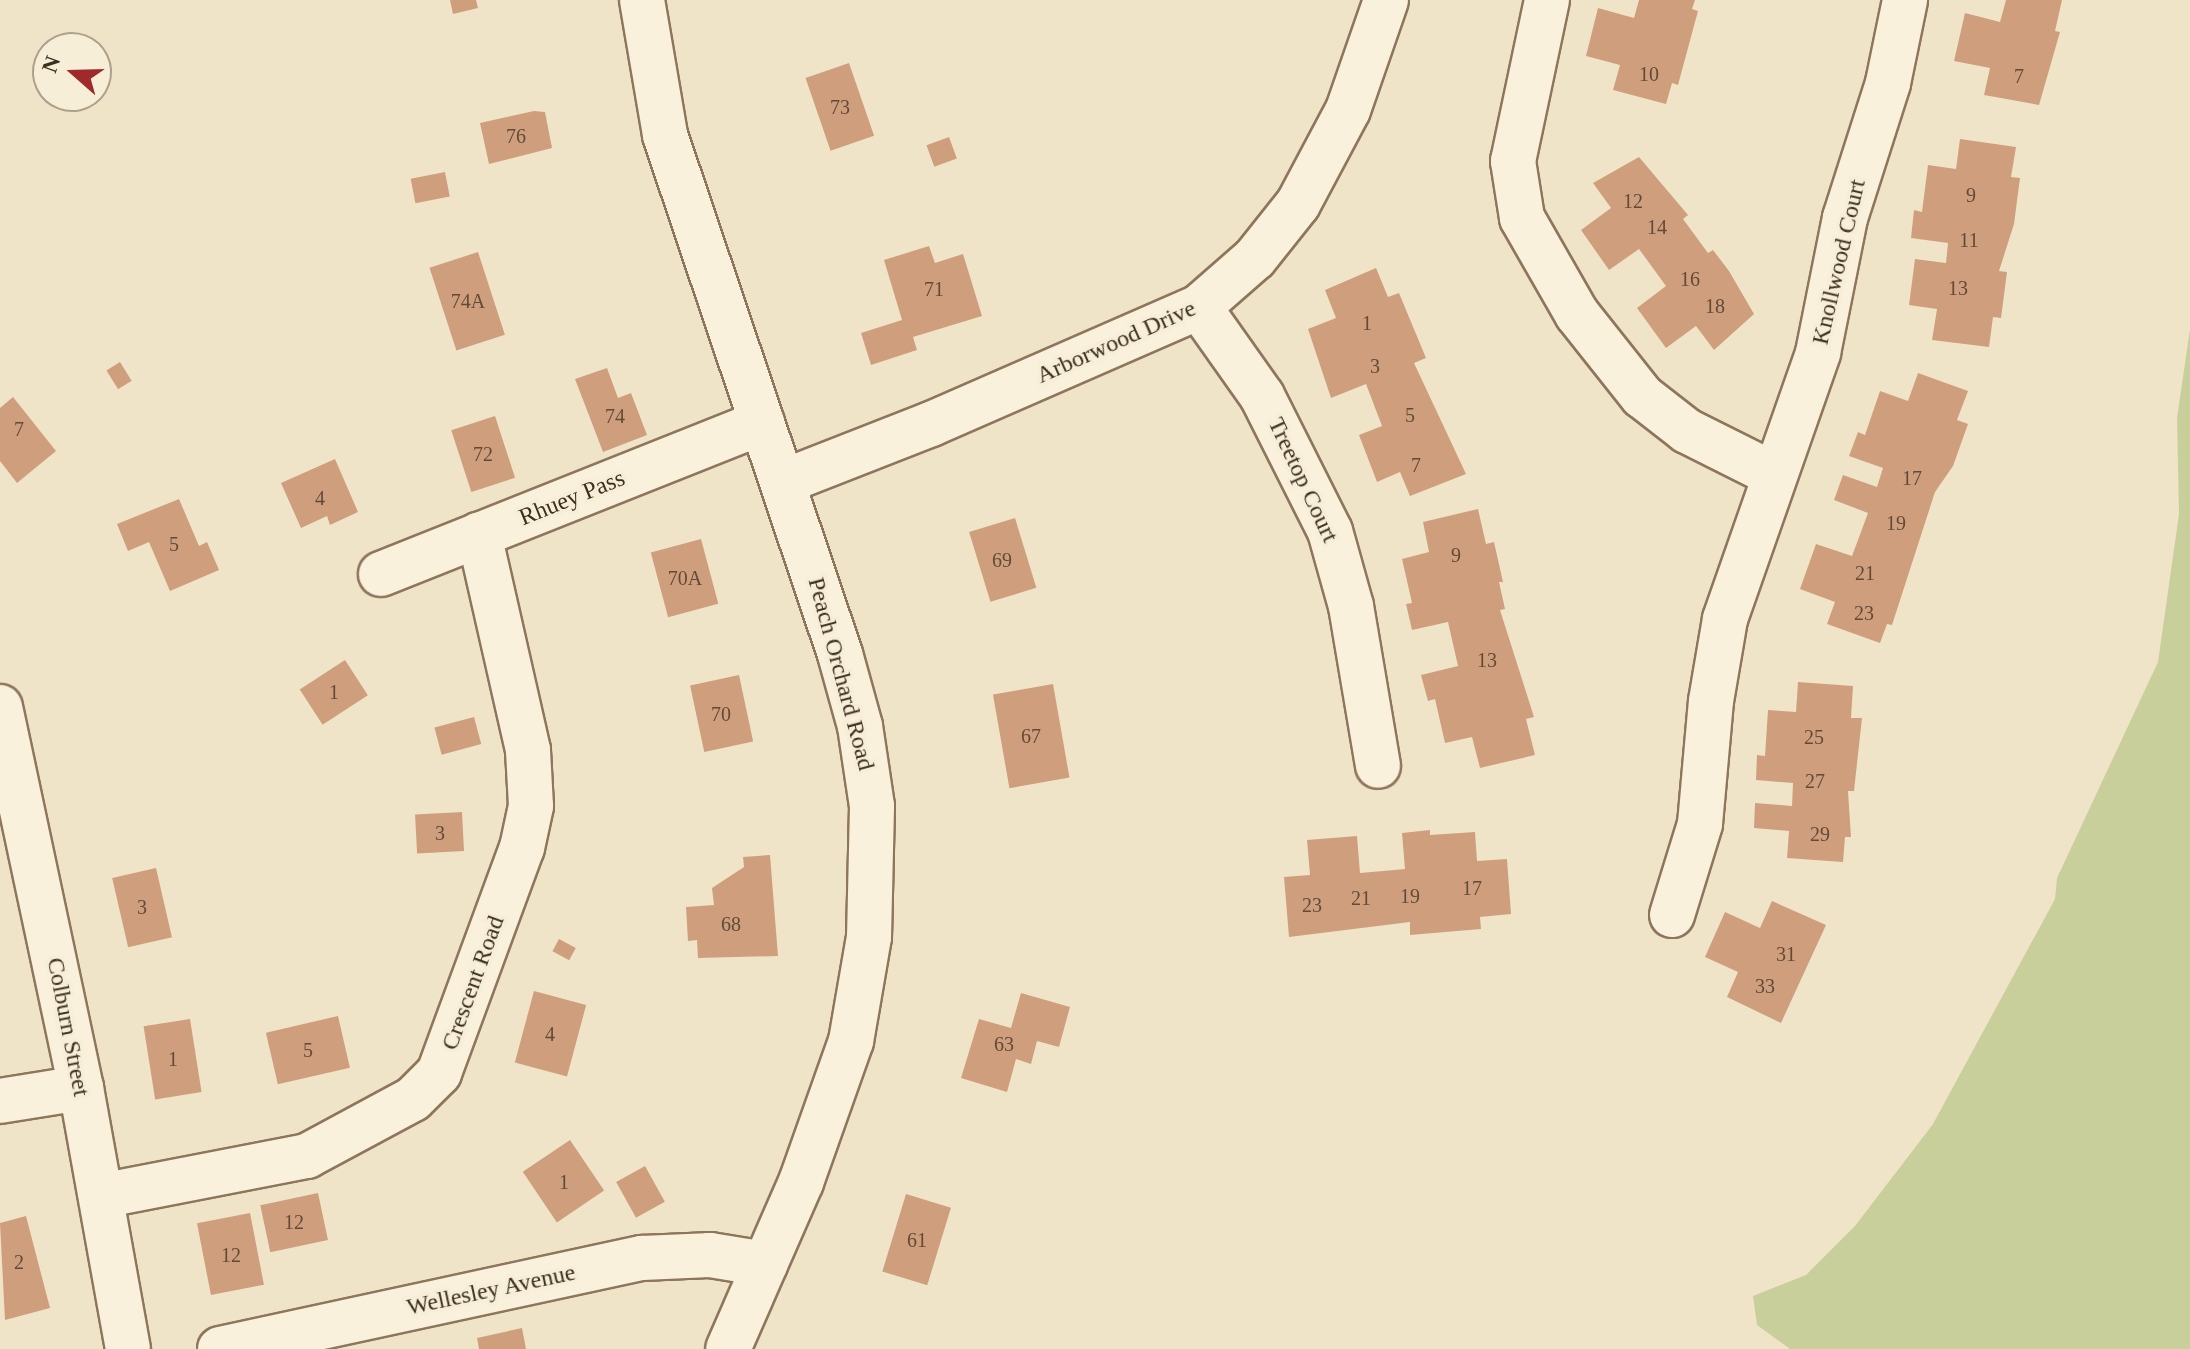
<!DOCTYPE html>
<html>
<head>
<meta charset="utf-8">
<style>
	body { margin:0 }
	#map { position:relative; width:2190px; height:1349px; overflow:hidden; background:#f0e4c8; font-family:"Times New Roman",serif }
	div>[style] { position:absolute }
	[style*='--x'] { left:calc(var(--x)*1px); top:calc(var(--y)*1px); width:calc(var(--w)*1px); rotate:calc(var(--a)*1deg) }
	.green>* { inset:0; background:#c9cf9b }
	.building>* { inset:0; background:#cf9f7d; transform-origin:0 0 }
	.roads { filter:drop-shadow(2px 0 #8d765c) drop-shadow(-2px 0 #8d765c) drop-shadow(0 2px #8d765c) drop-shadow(0 -2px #8d765c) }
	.minor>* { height:44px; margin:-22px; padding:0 22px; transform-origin:22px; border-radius:22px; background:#faf1dc }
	span { translate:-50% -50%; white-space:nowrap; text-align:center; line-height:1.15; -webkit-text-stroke:7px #f7eed8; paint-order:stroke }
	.number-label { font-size:20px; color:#624a37 }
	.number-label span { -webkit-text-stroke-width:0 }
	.street-label { font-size:24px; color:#3d2e20 }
	.north { position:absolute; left:32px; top:32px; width:80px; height:80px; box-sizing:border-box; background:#f7eed8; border:2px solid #ada18e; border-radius:50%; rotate:290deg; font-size:22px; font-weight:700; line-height:32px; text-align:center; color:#3d2e20 }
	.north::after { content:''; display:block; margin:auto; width:28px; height:36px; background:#9e2a2b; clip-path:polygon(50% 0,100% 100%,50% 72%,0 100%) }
</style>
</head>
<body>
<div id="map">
	<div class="green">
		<i style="clip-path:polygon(2190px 329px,2190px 1349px,1790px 1349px,1757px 1325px,1753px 1296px,1806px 1275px,1855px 1226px,1933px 1124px,2055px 899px,2057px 878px,2158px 662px,2179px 514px,2177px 418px)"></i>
	</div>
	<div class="building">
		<i style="clip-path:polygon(450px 0,476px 0,478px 8px,453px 14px)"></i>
		<i style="clip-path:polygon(1639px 0,1695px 0,1692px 9px,1698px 11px,1678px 85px,1672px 83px,1666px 104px,1613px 90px,1620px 65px,1586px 56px,1598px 8px,1634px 18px)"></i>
		<i style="clip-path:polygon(2006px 0,2062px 0,2055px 31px,2060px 32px,2039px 105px,1984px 95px,1990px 68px,1954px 61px,1965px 13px,2000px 22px)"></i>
		<i style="left:849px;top:63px;width:77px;height:46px;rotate:71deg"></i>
		<i style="clip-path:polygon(534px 111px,545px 112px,552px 148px,489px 164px,480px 123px)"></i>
		<i style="left:949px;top:137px;width:23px;height:24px;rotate:70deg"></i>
		<i style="clip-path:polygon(1960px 139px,2016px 147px,2011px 177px,2020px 178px,2014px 224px,1999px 271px,2007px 272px,2001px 318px,1993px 317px,1989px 347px,1932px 340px,1937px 309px,1909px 305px,1915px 259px,1946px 263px,1948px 243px,1911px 238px,1914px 210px,1922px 212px,1928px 165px,1956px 169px)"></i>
		<i style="clip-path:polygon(1639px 157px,1688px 215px,1683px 219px,1708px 253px,1713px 250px,1729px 271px,1754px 314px,1714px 350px,1696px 326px,1666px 348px,1637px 308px,1666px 286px,1639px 249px,1609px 270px,1581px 230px,1611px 208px,1593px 183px)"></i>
		<i style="left:445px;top:172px;width:25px;height:35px;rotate:79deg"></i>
		<i style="clip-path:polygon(929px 246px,935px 263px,963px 254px,982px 316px,913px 337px,917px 350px,871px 365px,861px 333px,902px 320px,884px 260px)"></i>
		<i style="left:478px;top:252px;width:87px;height:51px;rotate:72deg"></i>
		<i style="clip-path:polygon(1376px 268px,1388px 297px,1399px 293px,1426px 358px,1414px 363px,1466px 474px,1410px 496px,1400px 472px,1377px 482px,1359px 435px,1382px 426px,1366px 384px,1331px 398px,1308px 329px,1336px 318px,1325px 290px)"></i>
		<i style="left:120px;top:362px;width:22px;height:16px;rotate:58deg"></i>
		<i style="clip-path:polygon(607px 368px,618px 398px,631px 393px,647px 435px,603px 452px,575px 379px)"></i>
		<i style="clip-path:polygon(1918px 373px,1968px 391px,1957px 420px,1968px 424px,1953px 466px,1935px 492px,1892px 625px,1887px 624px,1880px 643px,1827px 624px,1835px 602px,1800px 589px,1816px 544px,1852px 556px,1868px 513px,1834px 500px,1843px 475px,1877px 487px,1883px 468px,1849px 456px,1858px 432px,1865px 435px,1880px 391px,1908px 401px)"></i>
		<i style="clip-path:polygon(13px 397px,56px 451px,17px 483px,0 461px,0 408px)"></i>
		<i style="left:495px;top:416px;width:65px;height:46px;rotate:72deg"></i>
		<i style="clip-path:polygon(335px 459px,358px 512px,330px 525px,327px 516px,301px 528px,281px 483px)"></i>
		<i style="clip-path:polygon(179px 499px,199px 546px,207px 542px,219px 570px,170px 591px,149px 542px,128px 551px,117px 524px)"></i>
		<i style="clip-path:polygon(1478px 509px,1486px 544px,1494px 542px,1503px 582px,1499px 582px,1505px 609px,1500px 610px,1534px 717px,1526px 719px,1535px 755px,1480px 768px,1472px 737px,1445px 743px,1435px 699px,1428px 701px,1421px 675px,1458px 666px,1448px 622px,1412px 630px,1406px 604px,1412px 603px,1402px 559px,1429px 552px,1423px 522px)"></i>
		<i style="left:1015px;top:518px;width:73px;height:48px;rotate:73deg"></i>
		<i style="left:701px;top:539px;width:67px;height:52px;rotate:75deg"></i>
		<i style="left:345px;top:660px;width:42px;height:54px;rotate:57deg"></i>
		<i style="left:739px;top:675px;width:68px;height:50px;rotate:78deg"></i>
		<i style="clip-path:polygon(1798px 682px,1853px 686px,1851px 718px,1862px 718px,1854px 791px,1848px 791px,1851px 837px,1845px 837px,1843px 862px,1787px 858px,1789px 831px,1754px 828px,1755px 803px,1792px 806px,1793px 783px,1756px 780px,1757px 755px,1765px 756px,1768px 710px,1796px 712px)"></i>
		<i style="left:1053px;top:684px;width:95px;height:61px;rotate:80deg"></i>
		<i style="left:474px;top:717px;width:28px;height:41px;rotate:75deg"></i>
		<i style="left:462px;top:812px;width:39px;height:47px;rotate:87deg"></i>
		<i style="clip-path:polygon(1430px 830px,1430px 835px,1475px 832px,1477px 861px,1507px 859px,1511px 914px,1480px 917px,1481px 929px,1410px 935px,1410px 922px,1289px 937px,1284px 877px,1310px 875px,1307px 840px,1357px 836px,1360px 873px,1383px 871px,1405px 869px,1402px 833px)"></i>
		<i style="clip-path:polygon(770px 855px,778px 956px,698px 958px,697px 940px,688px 941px,686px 907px,714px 905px,712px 888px,744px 867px,743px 857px)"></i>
		<i style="left:156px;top:868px;width:71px;height:45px;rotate:77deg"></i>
		<i style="clip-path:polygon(1772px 901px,1826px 925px,1781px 1023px,1727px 997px,1738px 972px,1705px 957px,1725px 912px,1760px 928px)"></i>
		<i style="left:559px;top:939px;width:19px;height:14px;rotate:28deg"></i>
		<i style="left:534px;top:991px;width:54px;height:74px;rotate:15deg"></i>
		<i style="clip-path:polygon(1021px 993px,1070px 1007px,1059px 1047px,1037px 1041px,1031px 1064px,1016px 1059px,1007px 1092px,961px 1078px,979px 1019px,1011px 1028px)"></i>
		<i style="left:338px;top:1016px;width:53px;height:74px;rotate:77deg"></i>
		<i style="left:190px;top:1019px;width:74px;height:47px;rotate:81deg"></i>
		<i style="left:570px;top:1140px;width:61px;height:57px;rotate:56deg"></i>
		<i style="left:645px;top:1166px;width:41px;height:33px;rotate:61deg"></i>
		<i style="left:318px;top:1193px;width:48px;height:59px;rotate:78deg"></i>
		<i style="left:906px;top:1194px;width:47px;height:81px;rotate:17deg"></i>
		<i style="left:250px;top:1213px;width:73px;height:54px;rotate:79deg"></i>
		<i style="clip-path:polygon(26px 1216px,50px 1308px,5px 1320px,0 1223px)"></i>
		<i style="clip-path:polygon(522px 1328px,526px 1349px,479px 1349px,477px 1338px)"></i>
	</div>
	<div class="roads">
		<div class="minor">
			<i style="--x:642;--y:0;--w:137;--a:80.3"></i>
			<i style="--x:665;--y:135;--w:548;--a:71.37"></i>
			<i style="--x:840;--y:654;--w:75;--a:74.5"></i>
			<i style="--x:860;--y:726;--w:81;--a:81.5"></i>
			<i style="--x:872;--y:806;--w:131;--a:91.3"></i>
			<i style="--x:869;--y:937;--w:106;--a:99.8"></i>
			<i style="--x:851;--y:1041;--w:150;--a:109.5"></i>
			<i style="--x:801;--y:1182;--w:182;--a:113.6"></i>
			<i style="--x:1547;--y:0;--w:165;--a:101.9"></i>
			<i style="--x:1513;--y:161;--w:58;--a:81"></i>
			<i style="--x:1522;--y:218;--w:111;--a:60.2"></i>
			<i style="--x:1577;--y:314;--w:105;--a:51.6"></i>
			<i style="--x:1642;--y:396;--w:57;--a:37.9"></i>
			<i style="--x:1687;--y:431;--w:98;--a:26.6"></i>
			<i style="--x:1199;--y:307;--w:109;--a:54.7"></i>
			<i style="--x:1262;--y:396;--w:151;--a:63.3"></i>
			<i style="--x:1330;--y:531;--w:78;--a:74.4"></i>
			<i style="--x:1351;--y:606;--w:162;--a:80.4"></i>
			<i style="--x:783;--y:482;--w:159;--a:-21.4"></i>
			<i style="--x:931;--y:424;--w:292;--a:-23.6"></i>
			<i style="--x:1199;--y:307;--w:74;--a:-41.2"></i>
			<i style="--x:1255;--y:258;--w:69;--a:-51.5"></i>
			<i style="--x:1298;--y:204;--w:106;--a:-62"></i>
			<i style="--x:1348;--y:110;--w:116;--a:-70.9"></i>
			<i style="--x:381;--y:574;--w:410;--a:-21.7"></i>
			<i style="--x:0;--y:707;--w:390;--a:78"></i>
			<i style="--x:81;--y:1088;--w:265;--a:79.8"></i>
			<i style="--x:1672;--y:915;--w:95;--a:-72.9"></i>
			<i style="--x:1700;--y:824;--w:123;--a:-84.9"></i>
			<i style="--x:1711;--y:701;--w:83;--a:-80.3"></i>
			<i style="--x:1725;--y:619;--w:282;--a:-70.7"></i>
			<i style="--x:1818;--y:353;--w:138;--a:-78.7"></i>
			<i style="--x:1845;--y:218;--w:142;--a:-72.3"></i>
			<i style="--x:1888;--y:83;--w:85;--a:-78.4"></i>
			<i style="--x:0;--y:1101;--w:82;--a:-9.1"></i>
			<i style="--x:101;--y:1196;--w:210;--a:-11"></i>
			<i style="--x:307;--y:1156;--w:120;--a:-28.3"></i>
			<i style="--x:413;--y:1099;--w:37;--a:-45"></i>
			<i style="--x:439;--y:1073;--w:240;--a:-69.8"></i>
			<i style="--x:522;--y:848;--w:43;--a:-77.9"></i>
			<i style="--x:531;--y:806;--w:56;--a:-93.1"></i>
			<i style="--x:528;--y:750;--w:221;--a:-102.8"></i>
			<i style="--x:220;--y:1349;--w:432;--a:-12.2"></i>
			<i style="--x:642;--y:1258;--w:68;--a:-2.5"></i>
			<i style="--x:710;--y:1255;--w:56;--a:9.3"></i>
		</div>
	</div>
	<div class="number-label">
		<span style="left:1649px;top:74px">10</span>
		<span style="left:2019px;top:76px">7</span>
		<span style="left:840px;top:107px">73</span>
		<span style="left:516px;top:136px">76</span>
		<span style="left:1971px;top:195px">9</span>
		<span style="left:1633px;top:201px">12</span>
		<span style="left:1657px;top:227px">14</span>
		<span style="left:1969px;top:240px">11</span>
		<span style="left:1690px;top:279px">16</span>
		<span style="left:1958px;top:288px">13</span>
		<span style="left:934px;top:289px">71</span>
		<span style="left:468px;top:301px">74A</span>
		<span style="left:1715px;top:306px">18</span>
		<span style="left:1367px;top:323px">1</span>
		<span style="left:1375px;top:366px">3</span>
		<span style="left:1410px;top:415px">5</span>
		<span style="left:615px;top:416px">74</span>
		<span style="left:19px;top:429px">7</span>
		<span style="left:483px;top:454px">72</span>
		<span style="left:1416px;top:465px">7</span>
		<span style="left:1912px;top:478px">17</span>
		<span style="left:320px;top:498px">4</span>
		<span style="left:1896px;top:523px">19</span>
		<span style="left:174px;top:544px">5</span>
		<span style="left:1456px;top:555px">9</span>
		<span style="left:1002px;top:560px">69</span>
		<span style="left:1865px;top:573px">21</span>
		<span style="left:685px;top:578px">70A</span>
		<span style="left:1864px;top:613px">23</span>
		<span style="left:1487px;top:660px">13</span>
		<span style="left:334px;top:692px">1</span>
		<span style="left:721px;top:714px">70</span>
		<span style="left:1031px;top:736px">67</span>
		<span style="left:1814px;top:737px">25</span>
		<span style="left:1815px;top:781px">27</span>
		<span style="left:440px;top:833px">3</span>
		<span style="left:1820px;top:834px">29</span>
		<span style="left:1472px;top:888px">17</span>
		<span style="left:1410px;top:896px">19</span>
		<span style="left:1361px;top:898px">21</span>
		<span style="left:1312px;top:905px">23</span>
		<span style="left:142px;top:907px">3</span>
		<span style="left:731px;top:924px">68</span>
		<span style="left:1786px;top:954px">31</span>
		<span style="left:1765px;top:986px">33</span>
		<span style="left:550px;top:1034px">4</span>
		<span style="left:1004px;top:1044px">63</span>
		<span style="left:308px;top:1050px">5</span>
		<span style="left:173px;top:1059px">1</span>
		<span style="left:564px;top:1182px">1</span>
		<span style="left:294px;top:1222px">12</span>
		<span style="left:917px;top:1240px">61</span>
		<span style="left:231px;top:1255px">12</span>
		<span style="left:19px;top:1262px">2</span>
	</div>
	<div class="street-label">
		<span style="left:1839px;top:262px;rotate:-77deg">Knollwood Court</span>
		<span style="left:1116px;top:342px;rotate:-24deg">Arborwood Drive</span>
		<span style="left:1303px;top:480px;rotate:65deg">Treetop Court</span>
		<span style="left:572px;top:498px;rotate:-22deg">Rhuey Pass</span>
		<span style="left:841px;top:674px;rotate:75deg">Peach Orchard Road</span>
		<span style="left:473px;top:983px;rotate:-70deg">Crescent Road</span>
		<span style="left:68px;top:1027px;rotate:79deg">Colburn Street</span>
		<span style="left:491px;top:1290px;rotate:-12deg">Wellesley Avenue</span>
	</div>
	<div class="north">N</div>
</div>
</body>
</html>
